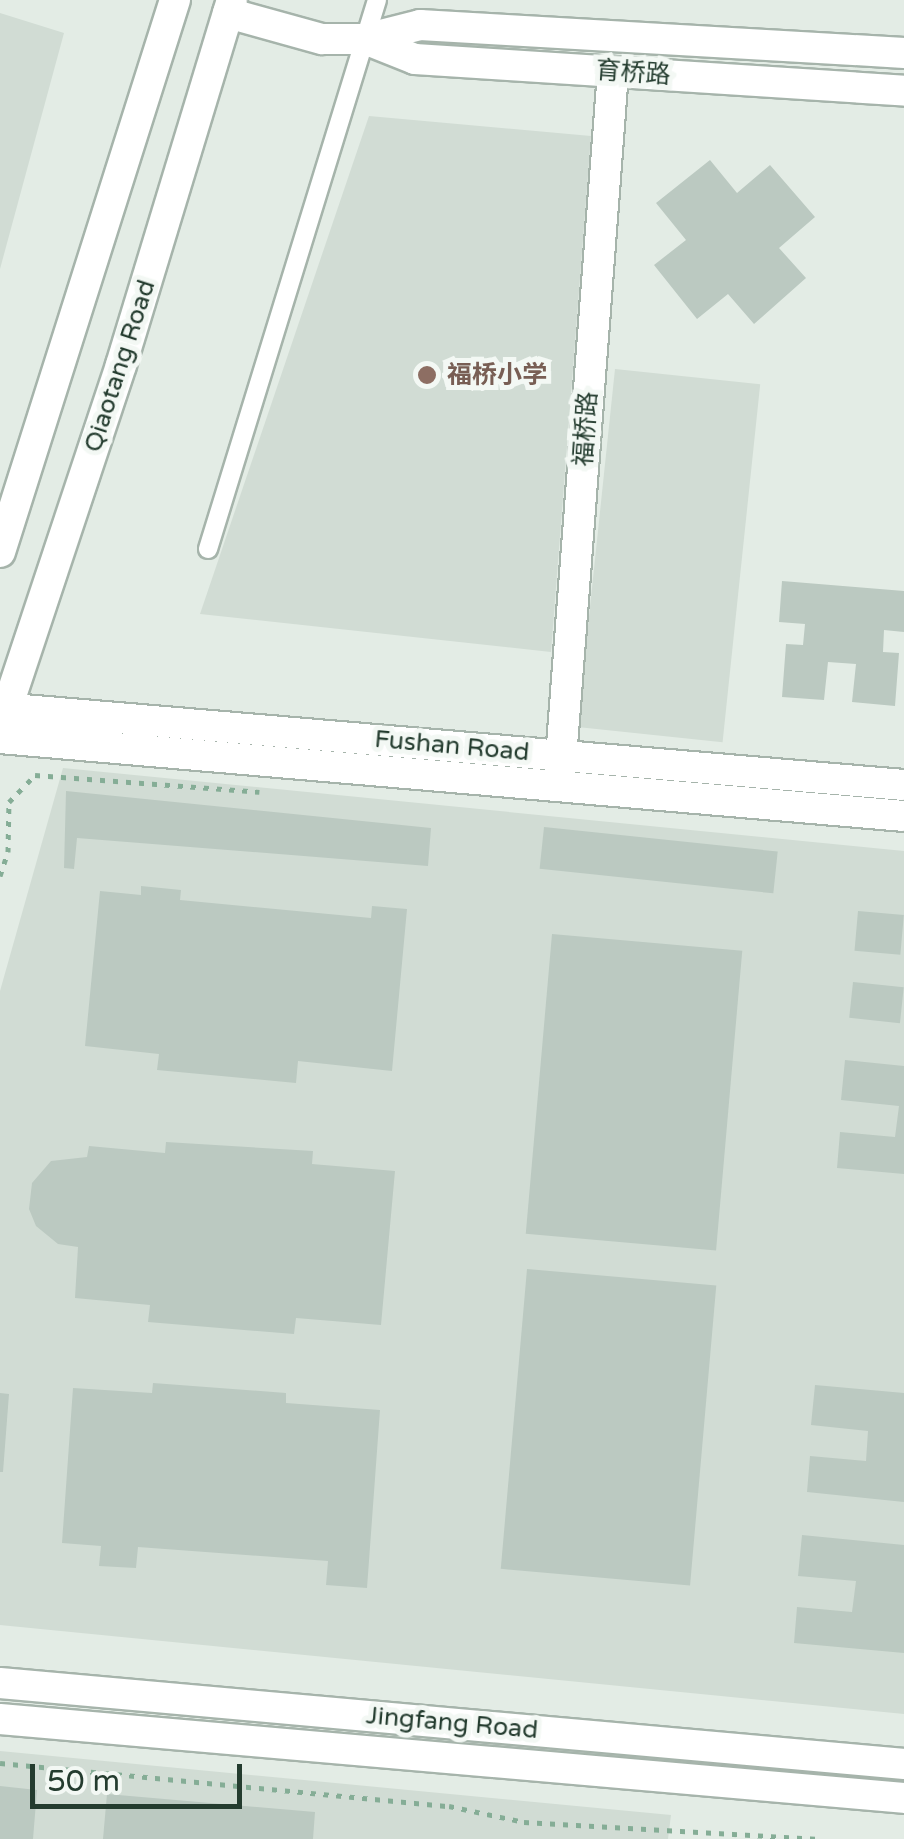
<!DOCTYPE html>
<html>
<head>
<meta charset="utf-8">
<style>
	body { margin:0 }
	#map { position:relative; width:904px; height:1839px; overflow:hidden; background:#e3ece5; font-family:"Varela Round","Noto Sans SC",sans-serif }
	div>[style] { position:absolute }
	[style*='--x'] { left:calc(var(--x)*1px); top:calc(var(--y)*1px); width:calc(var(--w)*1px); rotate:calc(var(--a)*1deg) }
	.built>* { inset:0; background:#d1dcd4; transform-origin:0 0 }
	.building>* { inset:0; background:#bbc9c1; transform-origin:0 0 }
	.path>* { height:5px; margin-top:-2.5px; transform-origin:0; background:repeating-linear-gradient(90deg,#85ad96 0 5px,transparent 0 13px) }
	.roads { filter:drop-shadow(2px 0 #a6b4ab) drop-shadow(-2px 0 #a6b4ab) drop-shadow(0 2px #a6b4ab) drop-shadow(0 -2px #a6b4ab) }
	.lane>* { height:18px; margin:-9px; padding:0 9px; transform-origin:9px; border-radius:9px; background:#fff }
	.secondary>* { height:30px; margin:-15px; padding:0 15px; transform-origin:15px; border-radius:15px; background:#fff }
	.dots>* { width:28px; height:28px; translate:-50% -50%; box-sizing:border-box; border:5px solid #f3f8f4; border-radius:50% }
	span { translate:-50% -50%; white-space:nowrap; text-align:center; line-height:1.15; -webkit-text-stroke:10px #f3f8f4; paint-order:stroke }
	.street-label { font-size:25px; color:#243c2f }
	.education-label { font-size:25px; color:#785e54; font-weight:700 }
	.left { translate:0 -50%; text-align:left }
	.scale { position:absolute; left:30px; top:1764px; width:212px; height:45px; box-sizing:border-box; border:5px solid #243c2f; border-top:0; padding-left:12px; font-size:30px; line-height:35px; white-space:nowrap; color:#243c2f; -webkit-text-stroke:8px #f3f8f4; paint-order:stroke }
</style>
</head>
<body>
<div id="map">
	<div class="built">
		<i style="clip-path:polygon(0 13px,64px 33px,0 269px)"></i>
		<i style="clip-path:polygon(369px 116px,591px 136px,551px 652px,200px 614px)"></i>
		<i style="left:615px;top:369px;width:146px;height:360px;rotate:6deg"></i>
		<i style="clip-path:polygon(63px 768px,904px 851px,904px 1714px,0 1625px,0 991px)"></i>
		<i style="clip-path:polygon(0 1751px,671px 1815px,668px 1839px,0 1839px)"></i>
	</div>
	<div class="building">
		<i style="clip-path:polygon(710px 160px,737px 193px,770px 165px,815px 217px,779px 248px,806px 278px,754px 324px,728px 294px,697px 319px,654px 265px,686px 240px,656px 203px)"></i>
		<i style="clip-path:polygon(782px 581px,904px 591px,904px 632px,884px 630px,883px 652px,899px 653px,895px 706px,852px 702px,856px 664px,828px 662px,824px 700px,782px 697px,786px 644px,803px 645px,805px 624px,779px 622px)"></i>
		<i style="clip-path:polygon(66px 791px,431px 828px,428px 866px,77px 838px,74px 869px,64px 868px)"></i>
		<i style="left:544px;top:827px;width:235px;height:42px;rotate:6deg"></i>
		<i style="clip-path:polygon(141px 886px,181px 890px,180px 900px,371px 918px,372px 906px,407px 909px,392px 1071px,298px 1061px,296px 1083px,157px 1070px,159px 1054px,85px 1046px,100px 891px,141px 895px)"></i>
		<i style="left:858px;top:911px;width:46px;height:40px;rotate:5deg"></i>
		<i style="left:552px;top:934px;width:191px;height:301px;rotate:5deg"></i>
		<i style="left:853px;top:982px;width:51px;height:36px;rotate:6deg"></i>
		<i style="clip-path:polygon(845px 1060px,904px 1066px,904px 1174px,837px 1168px,840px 1132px,895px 1137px,899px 1106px,841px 1100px)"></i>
		<i style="clip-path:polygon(166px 1142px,313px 1151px,312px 1164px,395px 1171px,381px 1325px,296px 1318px,294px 1334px,148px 1322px,150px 1305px,75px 1298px,78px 1247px,58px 1244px,36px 1226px,29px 1209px,32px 1183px,51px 1161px,87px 1157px,89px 1146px,165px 1153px)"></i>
		<i style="left:527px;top:1269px;width:190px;height:301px;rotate:5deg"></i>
		<i style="clip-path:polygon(153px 1383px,286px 1393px,286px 1403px,380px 1410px,367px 1588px,326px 1585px,328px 1561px,138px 1547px,136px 1568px,99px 1566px,101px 1546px,62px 1543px,73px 1388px,152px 1393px)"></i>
		<i style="clip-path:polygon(815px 1385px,904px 1393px,904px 1502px,807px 1492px,810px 1456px,866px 1461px,868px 1431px,811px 1425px)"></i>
		<i style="clip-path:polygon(0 1393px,9px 1394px,3px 1472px,0 1472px)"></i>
		<i style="clip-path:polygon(802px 1535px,904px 1545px,904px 1653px,794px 1643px,797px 1607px,852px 1612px,856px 1581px,798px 1576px)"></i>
		<i style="clip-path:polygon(0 1786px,37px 1790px,33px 1839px,0 1839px)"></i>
		<i style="clip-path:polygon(107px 1794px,315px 1812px,313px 1839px,103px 1839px)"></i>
	</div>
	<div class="path">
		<i style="--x:0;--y:876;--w:25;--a:-72"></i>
		<i style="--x:8;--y:852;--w:50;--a:-88.9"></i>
		<i style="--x:9;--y:802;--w:37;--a:-46"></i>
		<i style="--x:35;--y:775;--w:225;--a:4.3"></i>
		<i style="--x:0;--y:1763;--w:451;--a:5.5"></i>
		<i style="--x:449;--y:1806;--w:77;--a:12"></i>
		<i style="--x:524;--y:1822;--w:292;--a:3.3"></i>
	</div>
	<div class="roads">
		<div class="lane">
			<i style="--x:208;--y:549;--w:574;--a:-72.89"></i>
		</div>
		<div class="secondary">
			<i style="--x:228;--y:13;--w:98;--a:15.5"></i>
			<i style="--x:322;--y:39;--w:43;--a:0"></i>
			<i style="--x:365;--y:39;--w:57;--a:-14.3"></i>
			<i style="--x:420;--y:25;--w:485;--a:3.3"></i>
			<i style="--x:365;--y:39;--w:54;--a:21.8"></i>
			<i style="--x:415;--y:59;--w:490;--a:3.7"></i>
			<i style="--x:0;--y:552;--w:579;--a:-72.41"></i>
			<i style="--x:0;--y:708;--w:907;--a:4.87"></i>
			<i style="--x:1;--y:726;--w:380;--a:-71.6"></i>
			<i style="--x:121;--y:365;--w:382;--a:-73.1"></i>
			<i style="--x:0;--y:738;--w:907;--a:4.93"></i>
			<i style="--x:560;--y:772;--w:702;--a:-85.67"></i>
			<i style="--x:0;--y:1683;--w:908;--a:5.12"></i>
			<i style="--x:0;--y:1719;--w:907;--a:4.99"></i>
		</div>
	</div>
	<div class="dots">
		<i style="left:427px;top:375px;background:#8d6e63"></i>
	</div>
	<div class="street-label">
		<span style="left:633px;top:73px;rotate:4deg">育桥路</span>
		<span style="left:120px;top:366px;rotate:-72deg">Qiaotang Road</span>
		<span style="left:586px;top:429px;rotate:-86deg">福桥路</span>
		<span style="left:452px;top:746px;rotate:5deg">Fushan Road</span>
		<span style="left:452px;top:1723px;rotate:5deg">Jingfang Road</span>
	</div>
	<div class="education-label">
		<span class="left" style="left:447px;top:375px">福桥小学</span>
	</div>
	<div class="scale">50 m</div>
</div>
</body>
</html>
